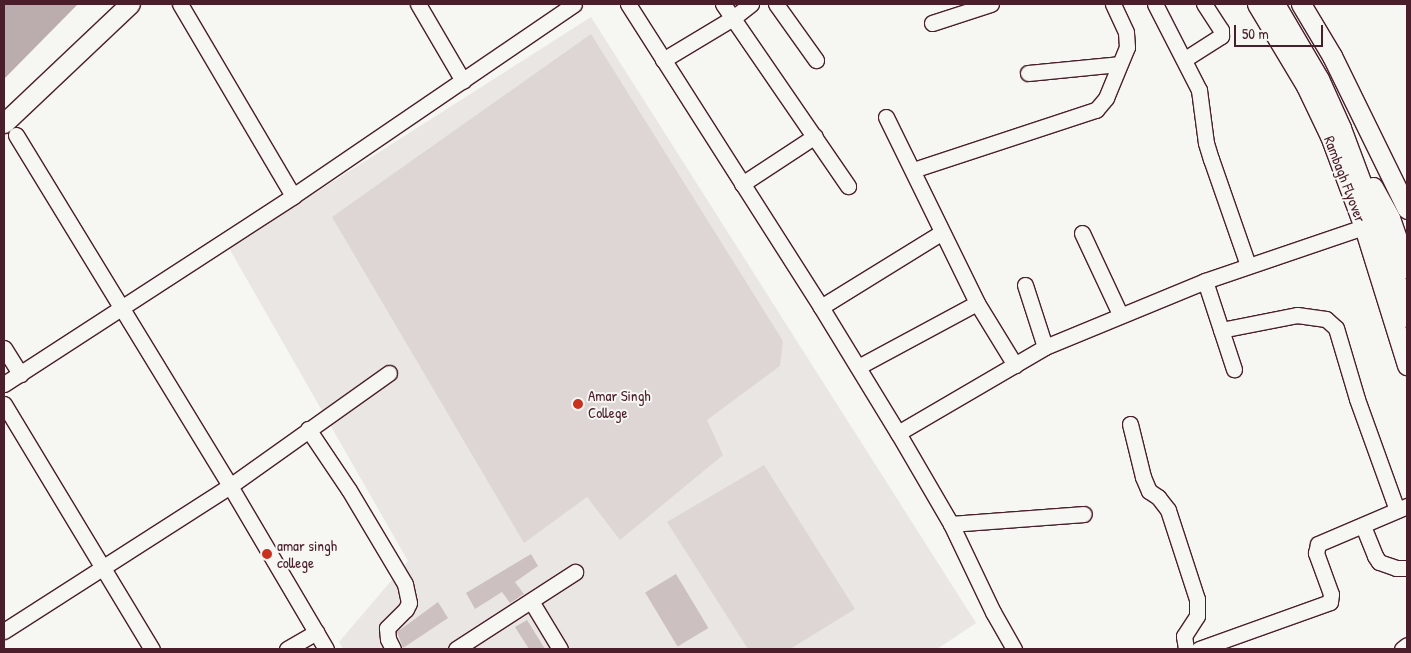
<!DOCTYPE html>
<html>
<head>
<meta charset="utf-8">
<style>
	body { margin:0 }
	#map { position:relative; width:1411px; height:653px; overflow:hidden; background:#f6f6f2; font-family:"Patrick Hand",sans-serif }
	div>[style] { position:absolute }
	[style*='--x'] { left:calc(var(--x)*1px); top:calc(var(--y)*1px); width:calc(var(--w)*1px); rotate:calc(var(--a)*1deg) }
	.built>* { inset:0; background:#e9e6e3 }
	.green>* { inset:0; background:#ddd6d5 }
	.water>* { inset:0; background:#bbadae }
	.building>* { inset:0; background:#ccc1c0; transform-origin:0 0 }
	.roads { filter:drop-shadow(1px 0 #4a1f2b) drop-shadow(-1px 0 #4a1f2b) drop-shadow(0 1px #4a1f2b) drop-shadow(0 -1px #4a1f2b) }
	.minor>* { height:15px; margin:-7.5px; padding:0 7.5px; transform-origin:7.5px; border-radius:7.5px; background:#f6f6f2 }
	.major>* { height:19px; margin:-9.5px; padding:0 9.5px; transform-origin:9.5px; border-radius:9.5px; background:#f6f6f2 }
	.dots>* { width:14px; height:14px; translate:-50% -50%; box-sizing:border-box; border:2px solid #f6f6f2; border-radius:50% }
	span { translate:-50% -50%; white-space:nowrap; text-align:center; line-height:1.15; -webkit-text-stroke:4px #f6f6f2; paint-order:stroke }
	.street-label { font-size:15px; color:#4a1f2b }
	.poi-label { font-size:15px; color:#4a1f2b }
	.left { translate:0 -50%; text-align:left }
	.frame { position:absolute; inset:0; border:5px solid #4a1f2b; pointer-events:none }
	.scale { position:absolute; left:1234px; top:25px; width:89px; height:22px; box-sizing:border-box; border:2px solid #4a1f2b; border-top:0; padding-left:6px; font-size:15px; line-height:18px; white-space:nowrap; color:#4a1f2b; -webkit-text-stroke:4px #f6f6f2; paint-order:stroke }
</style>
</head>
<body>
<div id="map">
	<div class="built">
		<i style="clip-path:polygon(591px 17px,976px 623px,937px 649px,343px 649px,339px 642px,408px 561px,229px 248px)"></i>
	</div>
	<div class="green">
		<i style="clip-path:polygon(591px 34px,783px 341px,780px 366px,707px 420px,723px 455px,620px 540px,587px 497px,524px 543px,332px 217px)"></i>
		<i style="clip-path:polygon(764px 465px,855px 609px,790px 649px,748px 649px,667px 522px)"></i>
	</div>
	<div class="water">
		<i style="clip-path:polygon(4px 4px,78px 4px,4px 79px)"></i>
	</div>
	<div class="building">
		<i style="clip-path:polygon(531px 554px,538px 566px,515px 582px,524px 594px,510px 603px,502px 592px,475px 609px,466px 593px)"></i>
		<i style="left:676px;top:574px;width:63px;height:36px;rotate:59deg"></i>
		<i style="clip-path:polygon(438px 602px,448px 618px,403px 648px,397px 632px)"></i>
		<i style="clip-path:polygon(527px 620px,545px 649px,529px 649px,515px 627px)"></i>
	</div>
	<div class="roads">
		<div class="minor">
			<i style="--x:180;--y:4;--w:223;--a:59.5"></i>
			<i style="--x:418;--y:4;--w:89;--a:59.7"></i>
			<i style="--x:628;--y:4;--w:359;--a:57.5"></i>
			<i style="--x:821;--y:307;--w:148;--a:58.6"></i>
			<i style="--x:898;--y:433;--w:105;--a:59.8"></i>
			<i style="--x:951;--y:524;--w:98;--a:64.5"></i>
			<i style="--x:993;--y:612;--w:43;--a:60.4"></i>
			<i style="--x:723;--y:4;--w:221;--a:55.5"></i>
			<i style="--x:776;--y:4;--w:69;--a:54.5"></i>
			<i style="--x:1155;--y:4;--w:97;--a:62.9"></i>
			<i style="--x:1199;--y:90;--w:53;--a:82.5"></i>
			<i style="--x:1206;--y:143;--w:17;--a:73"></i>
			<i style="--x:1211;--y:159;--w:112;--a:70.8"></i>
			<i style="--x:932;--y:23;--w:62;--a:-17.9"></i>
			<i style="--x:1185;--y:59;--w:43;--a:-32.6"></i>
			<i style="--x:1221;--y:36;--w:6;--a:-90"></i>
			<i style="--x:1221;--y:30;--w:31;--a:-123"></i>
			<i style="--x:663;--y:60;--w:82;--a:-31"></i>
			<i style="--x:733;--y:18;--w:23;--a:-38"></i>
			<i style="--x:1028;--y:73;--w:91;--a:-5.6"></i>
			<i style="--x:886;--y:117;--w:207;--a:63.9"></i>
			<i style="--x:977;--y:303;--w:73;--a:58.5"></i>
			<i style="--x:16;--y:135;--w:411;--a:58.6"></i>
			<i style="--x:230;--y:486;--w:189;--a:59.5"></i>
			<i style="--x:913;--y:170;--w:193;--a:-18.2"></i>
			<i style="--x:1096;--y:110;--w:16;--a:-50"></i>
			<i style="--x:1106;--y:98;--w:55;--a:-67.6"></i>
			<i style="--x:1127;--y:47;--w:15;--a:-94"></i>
			<i style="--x:1126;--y:32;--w:31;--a:-115"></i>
			<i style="--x:742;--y:184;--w:87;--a:-33.3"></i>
			<i style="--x:1082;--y:233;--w:89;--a:64.9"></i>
			<i style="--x:1205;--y:281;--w:93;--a:71.8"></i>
			<i style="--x:1025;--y:285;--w:65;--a:72.1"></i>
			<i style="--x:821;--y:307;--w:141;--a:-31.7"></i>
			<i style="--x:1221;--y:330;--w:77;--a:-11.2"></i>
			<i style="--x:1297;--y:315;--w:29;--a:8"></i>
			<i style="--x:1326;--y:319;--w:13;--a:42"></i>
			<i style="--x:1336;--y:328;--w:74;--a:73.5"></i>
			<i style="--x:1357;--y:399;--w:118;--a:70.2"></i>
			<i style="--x:4;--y:348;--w:31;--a:58"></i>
			<i style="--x:858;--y:367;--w:135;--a:-28.3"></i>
			<i style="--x:4;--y:384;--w:345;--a:-33"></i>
			<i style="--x:293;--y:196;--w:340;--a:-34.3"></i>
			<i style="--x:4;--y:404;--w:286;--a:58.9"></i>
			<i style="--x:1130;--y:424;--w:55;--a:76.2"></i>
			<i style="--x:1143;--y:477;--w:15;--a:67"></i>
			<i style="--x:1149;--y:491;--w:11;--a:34"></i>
			<i style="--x:1158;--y:497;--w:16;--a:52"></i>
			<i style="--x:1168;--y:510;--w:94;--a:72"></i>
			<i style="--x:1197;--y:599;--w:17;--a:90"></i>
			<i style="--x:1197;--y:616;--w:24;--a:123"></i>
			<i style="--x:1184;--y:636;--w:13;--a:81"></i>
			<i style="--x:308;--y:429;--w:73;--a:56.1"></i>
			<i style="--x:349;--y:490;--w:109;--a:59.2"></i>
			<i style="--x:405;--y:584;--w:19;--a:78"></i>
			<i style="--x:409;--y:603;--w:7;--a:117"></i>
			<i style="--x:406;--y:609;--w:27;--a:135"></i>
			<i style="--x:387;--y:628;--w:11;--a:85"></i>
			<i style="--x:388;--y:639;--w:11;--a:63"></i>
			<i style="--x:898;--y:433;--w:170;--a:-30.3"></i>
			<i style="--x:1045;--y:347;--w:173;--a:-22.4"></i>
			<i style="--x:1205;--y:281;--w:168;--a:-18.8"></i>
			<i style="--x:951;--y:524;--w:133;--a:-4.3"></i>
			<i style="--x:1363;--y:526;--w:32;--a:68"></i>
			<i style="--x:1375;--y:556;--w:7;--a:56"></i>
			<i style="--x:1379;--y:562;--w:18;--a:19"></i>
			<i style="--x:1396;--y:568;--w:11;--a:0"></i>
			<i style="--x:531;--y:601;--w:56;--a:58.9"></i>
			<i style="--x:4;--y:631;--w:269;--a:-32.7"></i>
			<i style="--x:230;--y:486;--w:195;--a:-35.4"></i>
			<i style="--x:287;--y:649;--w:34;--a:-30"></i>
			<i style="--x:456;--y:649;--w:142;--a:-32.9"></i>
			<i style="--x:1199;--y:649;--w:139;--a:-19.7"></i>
			<i style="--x:1330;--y:602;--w:8;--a:-83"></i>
			<i style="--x:1331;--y:594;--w:44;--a:-110.1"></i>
			<i style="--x:1316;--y:553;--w:9;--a:-77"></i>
			<i style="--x:1318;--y:544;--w:97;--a:-23.1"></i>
			<i style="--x:1402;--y:649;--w:6;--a:-39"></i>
		</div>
		<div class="major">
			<i style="--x:1257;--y:4;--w:96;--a:59.1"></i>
			<i style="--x:1306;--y:86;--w:55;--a:64.4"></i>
			<i style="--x:1330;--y:136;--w:97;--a:69.5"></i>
			<i style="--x:1364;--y:227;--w:145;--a:72.7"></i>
			<i style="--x:1275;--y:4;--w:87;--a:59.6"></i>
			<i style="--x:1319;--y:79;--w:54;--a:65.8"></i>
			<i style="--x:1341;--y:128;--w:131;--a:69.5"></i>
			<i style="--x:1387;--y:251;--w:69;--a:73.1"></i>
			<i style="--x:1301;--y:4;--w:61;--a:59.2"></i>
			<i style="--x:1332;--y:56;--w:170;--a:63.9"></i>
			<i style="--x:4;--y:123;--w:173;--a:-43.4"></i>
			<i style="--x:1373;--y:187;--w:35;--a:61"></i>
			<i style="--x:1390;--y:218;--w:53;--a:71.2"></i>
		</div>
	</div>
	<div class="dots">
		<i style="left:578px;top:404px;background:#c8321e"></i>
		<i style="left:267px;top:554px;background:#c8321e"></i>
	</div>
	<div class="street-label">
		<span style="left:1345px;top:179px;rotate:69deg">Rambagh Flyover</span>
	</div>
	<div class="poi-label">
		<span class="left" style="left:588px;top:404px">Amar Singh<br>College</span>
		<span class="left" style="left:277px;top:554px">amar singh<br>college</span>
	</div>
	<div class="frame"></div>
	<div class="scale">50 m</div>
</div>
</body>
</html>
